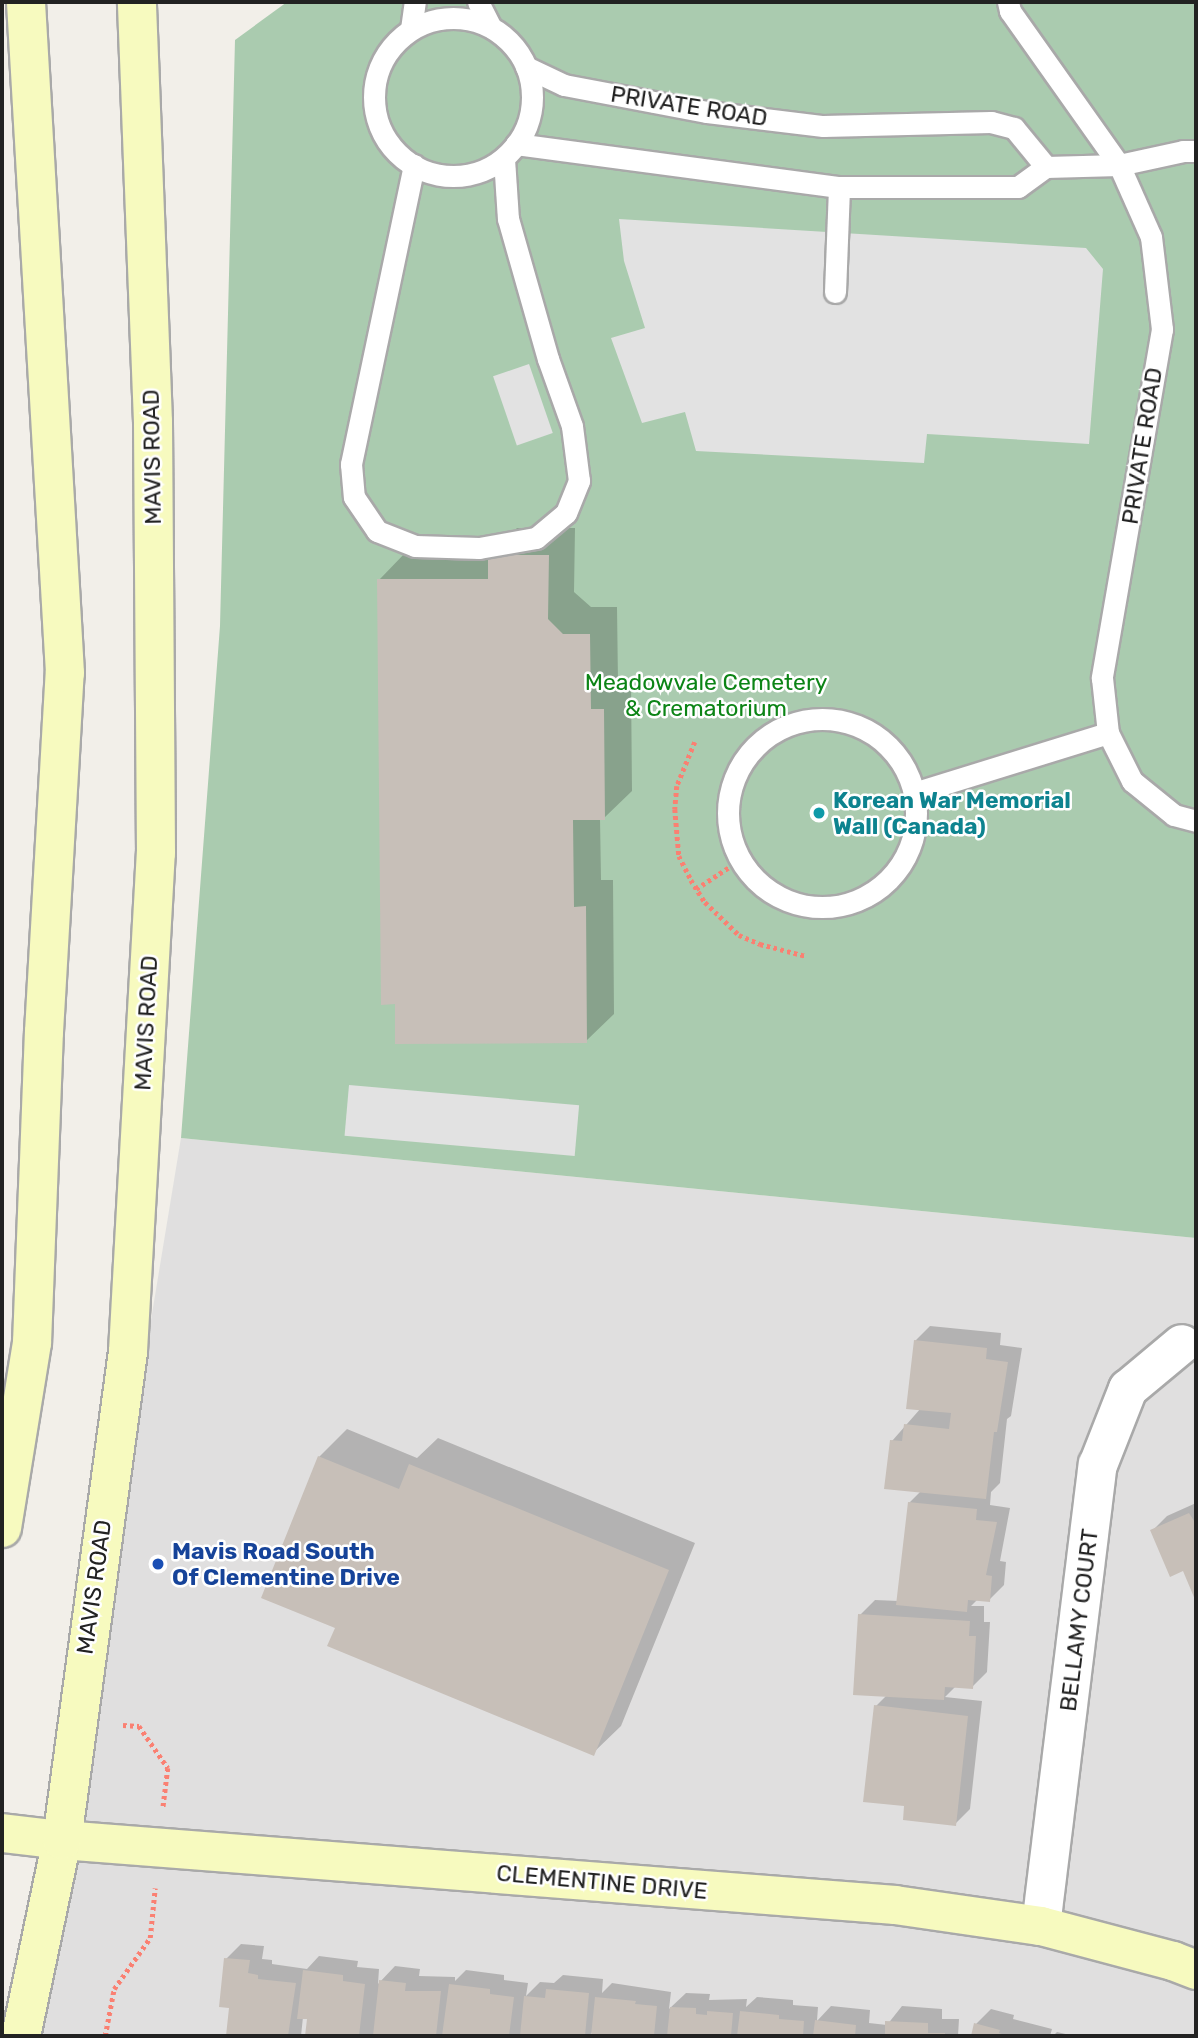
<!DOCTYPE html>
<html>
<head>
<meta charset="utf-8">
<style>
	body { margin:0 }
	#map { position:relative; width:1198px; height:2038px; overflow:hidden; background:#f2efe9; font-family:Rubik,sans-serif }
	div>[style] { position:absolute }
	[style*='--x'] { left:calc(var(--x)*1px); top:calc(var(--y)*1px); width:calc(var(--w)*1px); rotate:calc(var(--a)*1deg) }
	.residential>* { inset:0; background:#e0dfdf }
	.cemetery>* { inset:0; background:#aacbaf }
	.parking>* { inset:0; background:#e2e2e2; transform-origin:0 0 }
	.shadow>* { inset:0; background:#0003 }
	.building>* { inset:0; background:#c7bfb8 }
	.path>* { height:4.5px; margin-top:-2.25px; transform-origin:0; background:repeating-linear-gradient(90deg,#fa8072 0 3.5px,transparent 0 7px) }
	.roads { filter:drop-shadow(2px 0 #a9a9a9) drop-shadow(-2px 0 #a9a9a9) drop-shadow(0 2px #a9a9a9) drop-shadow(0 -2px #a9a9a9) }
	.lane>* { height:21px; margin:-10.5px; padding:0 10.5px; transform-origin:10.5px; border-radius:10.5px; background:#fff }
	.lane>.ring { margin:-10.5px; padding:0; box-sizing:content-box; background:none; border:21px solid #fff; border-radius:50% }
	.street>* { height:38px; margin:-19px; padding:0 19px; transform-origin:19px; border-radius:19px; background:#fff }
	.secondary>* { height:38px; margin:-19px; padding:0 19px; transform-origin:19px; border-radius:19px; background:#f7fabf }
	.dots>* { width:19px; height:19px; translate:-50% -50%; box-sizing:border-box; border:4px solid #fff; border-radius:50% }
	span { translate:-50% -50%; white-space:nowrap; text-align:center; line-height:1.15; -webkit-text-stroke:5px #fff; paint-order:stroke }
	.street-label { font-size:23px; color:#222 }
	.park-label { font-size:23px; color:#0c8416 }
	.culture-label { font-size:23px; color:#0d838f; font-weight:700 }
	.left { translate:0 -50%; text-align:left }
	.transit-label { font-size:23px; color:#164399; font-weight:700 }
	.frame { position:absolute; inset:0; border:4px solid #222; pointer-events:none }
</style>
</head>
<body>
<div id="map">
	<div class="residential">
		<i style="clip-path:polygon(181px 1138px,1196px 1238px,1196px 2036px,33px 2036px)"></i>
	</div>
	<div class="cemetery">
		<i style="clip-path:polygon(287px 2px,1196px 2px,1196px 1238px,181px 1138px,220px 626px,235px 40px)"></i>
	</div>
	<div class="parking">
		<i style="clip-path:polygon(619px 219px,1086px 248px,1103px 269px,1089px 444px,927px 434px,924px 463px,696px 451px,685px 412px,642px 423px,611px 338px,645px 328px,624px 261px)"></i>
		<i style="left:529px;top:364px;width:73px;height:38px;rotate:71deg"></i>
		<i style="left:349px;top:1085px;width:231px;height:51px;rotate:5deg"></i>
	</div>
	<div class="shadow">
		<i style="clip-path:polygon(517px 528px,575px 528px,574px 592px,591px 607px,617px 607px,618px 682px,631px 682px,632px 791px,604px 818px,600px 818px,601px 880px,613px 880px,614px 1014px,586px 1041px,379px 580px,406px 552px,493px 552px)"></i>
		<i style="clip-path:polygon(930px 1326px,1001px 1333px,1000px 1345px,1022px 1348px,1011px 1416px,1007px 1419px,1000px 1483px,991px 1492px,990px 1505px,1010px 1508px,1000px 1561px,1006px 1562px,1004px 1585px,989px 1600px,978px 1599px,971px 1606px,984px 1606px,984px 1622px,990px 1622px,987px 1672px,972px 1687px,956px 1686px,945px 1697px,982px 1701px,970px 1809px,955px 1824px,906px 1805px,876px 1706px,887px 1695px,860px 1615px,875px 1600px,899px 1601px,909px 1503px,921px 1491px,892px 1441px,921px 1408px,915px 1341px)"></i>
		<i style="clip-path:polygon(347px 1429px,417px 1458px,438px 1438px,695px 1543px,621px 1726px,593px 1753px,337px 1627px,319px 1457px)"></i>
		<i style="clip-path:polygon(1196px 1503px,1196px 1598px,1183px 1569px,1152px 1531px,1167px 1516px)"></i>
		<i style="clip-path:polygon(241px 1944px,264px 1946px,262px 1959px,272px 1960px,272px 1964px,307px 1969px,319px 1956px,358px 1961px,357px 1967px,379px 1969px,378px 1984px,395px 1966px,420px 1969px,419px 1976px,455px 1977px,455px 1981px,466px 1970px,504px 1975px,504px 1980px,528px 1983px,526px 1996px,540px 1982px,554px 1983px,563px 1975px,603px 1979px,602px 1993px,612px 1983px,671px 1992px,669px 2009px,686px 1993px,710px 1994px,709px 2000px,747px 1999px,746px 2007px,757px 1997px,793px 2000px,793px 2005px,818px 2007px,817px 2021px,831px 2006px,870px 2010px,869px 2023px,887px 2025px,902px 2006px,942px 2009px,942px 2019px,959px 2019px,958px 2036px,593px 2036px,594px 2030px,589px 2036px,307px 2036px,309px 2018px,303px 2017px,301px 2036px,228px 2036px,231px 2006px,226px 1959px)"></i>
		<i style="clip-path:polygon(991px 2009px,1014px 2015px,1013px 2019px,1052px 2029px,1050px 2036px,973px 2036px,976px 2024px)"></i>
		<i style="clip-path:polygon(1057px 2032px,1074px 2036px,1053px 2036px)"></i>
	</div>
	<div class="building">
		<i style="clip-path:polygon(488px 555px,549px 555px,548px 619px,563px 634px,590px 634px,591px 709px,604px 709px,605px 820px,573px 820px,574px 907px,586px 906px,587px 1043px,395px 1044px,395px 1004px,381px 1005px,377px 579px,488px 579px)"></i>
		<i style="clip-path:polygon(914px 1340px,987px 1348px,986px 1359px,1008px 1362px,997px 1432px,994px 1432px,986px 1499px,884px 1489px,890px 1440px,902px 1441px,904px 1424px,949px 1429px,951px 1413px,906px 1409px)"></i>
		<i style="clip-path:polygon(318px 1456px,399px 1489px,409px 1464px,669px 1570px,594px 1756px,327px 1646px,335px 1628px,261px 1598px)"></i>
		<i style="clip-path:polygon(908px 1502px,977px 1509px,976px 1520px,997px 1522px,986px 1575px,992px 1576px,990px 1602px,968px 1600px,967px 1612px,896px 1605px)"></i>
		<i style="clip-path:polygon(1189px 1513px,1196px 1524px,1196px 1602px,1183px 1571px,1170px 1577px,1150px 1530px)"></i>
		<i style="clip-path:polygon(858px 1614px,970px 1621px,969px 1636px,976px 1636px,973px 1689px,945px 1687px,944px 1700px,853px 1695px)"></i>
		<i style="clip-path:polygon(874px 1705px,968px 1716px,956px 1826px,903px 1820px,904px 1806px,863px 1802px)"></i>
		<i style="clip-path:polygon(224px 1958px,250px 1960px,248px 1973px,258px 1975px,258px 1979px,296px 1983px,288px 2036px,226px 2036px,229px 2008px,219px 2007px)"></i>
		<i style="clip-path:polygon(303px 1970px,343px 1975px,343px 1981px,365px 1984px,359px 2036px,305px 2036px,307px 2019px,297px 2019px)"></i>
		<i style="clip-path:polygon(379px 1980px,406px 1983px,405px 1991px,441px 1991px,436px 2036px,373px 2036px)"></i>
		<i style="clip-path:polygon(449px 1984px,490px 1989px,490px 1994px,514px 1997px,509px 2036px,442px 2036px)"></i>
		<i style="clip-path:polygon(546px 1989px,589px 1993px,585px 2036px,520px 2036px,524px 1996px,545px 1998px)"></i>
		<i style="clip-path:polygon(595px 1997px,636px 2001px,635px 2004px,657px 2006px,654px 2036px,591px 2036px)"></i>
		<i style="clip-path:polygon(670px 2007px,696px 2008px,696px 2014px,707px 2015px,707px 2011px,733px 2013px,731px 2036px,667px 2036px)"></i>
		<i style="clip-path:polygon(740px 2011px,779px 2015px,779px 2019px,804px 2021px,803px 2036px,737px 2036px)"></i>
		<i style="clip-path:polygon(815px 2020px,856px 2025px,855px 2036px,813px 2036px)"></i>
		<i style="clip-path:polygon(885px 2021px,928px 2023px,928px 2033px,945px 2033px,945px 2036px,885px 2036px)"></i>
		<i style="clip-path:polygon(974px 2023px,1000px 2030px,999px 2033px,1007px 2036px,971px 2036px)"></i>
	</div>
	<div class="path">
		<i style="--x:695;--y:742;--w:48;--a:112.2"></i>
		<i style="--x:677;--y:786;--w:23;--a:95"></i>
		<i style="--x:675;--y:809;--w:47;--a:85.1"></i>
		<i style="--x:679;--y:856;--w:27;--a:63"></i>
		<i style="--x:691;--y:880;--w:26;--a:58"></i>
		<i style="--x:705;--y:902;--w:47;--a:44.1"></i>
		<i style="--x:739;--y:935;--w:23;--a:23"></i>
		<i style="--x:760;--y:944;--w:48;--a:14.6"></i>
		<i style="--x:696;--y:889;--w:53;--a:-33.4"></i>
		<i style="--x:123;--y:1725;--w:16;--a:4"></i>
		<i style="--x:139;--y:1726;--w:51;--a:55.4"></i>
		<i style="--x:168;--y:1768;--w:39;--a:97"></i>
		<i style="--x:105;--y:2036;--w:48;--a:-79.2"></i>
		<i style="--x:114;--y:1989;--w:62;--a:-54.8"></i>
		<i style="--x:150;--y:1938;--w:50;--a:-84.3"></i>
	</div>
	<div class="roads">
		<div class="lane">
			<i style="--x:478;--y:2;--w:28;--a:63"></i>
			<i style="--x:1008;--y:2;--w:9;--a:77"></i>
			<i style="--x:1010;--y:11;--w:189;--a:54.7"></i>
			<i style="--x:1119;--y:165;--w:79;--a:66"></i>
			<i style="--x:1151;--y:237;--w:93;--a:83.2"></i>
			<i style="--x:1162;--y:329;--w:354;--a:99.8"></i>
			<i style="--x:1102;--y:678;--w:55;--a:83.8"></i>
			<i style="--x:1108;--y:733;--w:54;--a:63.4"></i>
			<i style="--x:1132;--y:781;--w:54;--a:39"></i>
			<i style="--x:1174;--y:815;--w:23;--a:15"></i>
			<i class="ring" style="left:374px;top:18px;width:137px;height:137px"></i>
			<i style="--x:411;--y:29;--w:27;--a:-82"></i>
			<i style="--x:526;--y:67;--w:42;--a:25.3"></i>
			<i style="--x:564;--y:85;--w:146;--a:10.7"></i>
			<i style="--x:707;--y:112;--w:117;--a:6.9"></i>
			<i style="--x:823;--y:126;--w:168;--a:-1.4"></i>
			<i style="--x:991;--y:122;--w:24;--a:15"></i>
			<i style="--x:1014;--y:128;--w:50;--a:50.6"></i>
			<i style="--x:516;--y:144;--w:326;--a:7.6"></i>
			<i style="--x:839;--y:187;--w:179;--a:0"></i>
			<i style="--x:1018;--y:187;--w:34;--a:-36"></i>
			<i style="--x:1046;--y:167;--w:73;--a:-1.6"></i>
			<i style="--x:1119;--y:165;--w:66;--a:-12.3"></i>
			<i style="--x:1183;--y:151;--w:13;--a:0"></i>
			<i style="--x:414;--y:165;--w:306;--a:101.9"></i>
			<i style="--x:351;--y:464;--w:33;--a:85"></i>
			<i style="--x:354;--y:497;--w:41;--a:55.9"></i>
			<i style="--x:377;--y:531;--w:41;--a:21.5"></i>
			<i style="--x:415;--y:546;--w:64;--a:1.8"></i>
			<i style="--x:479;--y:548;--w:58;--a:-10"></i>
			<i style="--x:536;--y:538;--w:39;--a:-40"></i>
			<i style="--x:566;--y:513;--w:35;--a:-68"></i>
			<i style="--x:579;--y:481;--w:55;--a:-97.3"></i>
			<i style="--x:572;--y:426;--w:71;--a:-109.7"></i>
			<i style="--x:548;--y:359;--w:146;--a:-105.9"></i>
			<i style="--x:508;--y:219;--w:61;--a:-93.8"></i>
			<i style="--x:835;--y:292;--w:105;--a:-87.8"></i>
			<i class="ring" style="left:728px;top:719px;width:167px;height:167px"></i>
			<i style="--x:914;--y:793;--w:203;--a:-17.2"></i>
		</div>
		<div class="street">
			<i style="--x:1041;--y:1926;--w:465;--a:-83"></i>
			<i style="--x:1098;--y:1465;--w:82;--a:-68.5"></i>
			<i style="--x:1128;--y:1389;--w:70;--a:-39.8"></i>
		</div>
		<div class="secondary">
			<i style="--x:2;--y:1528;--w:187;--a:-80.8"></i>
			<i style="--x:32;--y:1343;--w:311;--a:-87.8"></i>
			<i style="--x:44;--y:1032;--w:360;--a:-86.7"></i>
			<i style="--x:65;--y:673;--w:672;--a:-93.33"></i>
			<i style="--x:2;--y:1833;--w:60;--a:6.7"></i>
			<i style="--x:62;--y:1840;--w:836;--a:4.46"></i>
			<i style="--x:895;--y:1905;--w:148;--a:8.2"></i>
			<i style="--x:1041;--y:1926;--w:137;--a:14.9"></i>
			<i style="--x:1173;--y:1961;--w:25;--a:21"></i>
			<i style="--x:21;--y:2036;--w:200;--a:-78.2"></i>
			<i style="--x:62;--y:1840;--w:493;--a:-82.3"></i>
			<i style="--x:128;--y:1351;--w:499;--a:-86.8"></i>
			<i style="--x:156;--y:853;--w:431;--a:-90.4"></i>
			<i style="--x:153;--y:422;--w:420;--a:-92.2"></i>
		</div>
	</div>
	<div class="dots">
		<i style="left:819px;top:813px;background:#0f9aa8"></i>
		<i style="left:158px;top:1564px;background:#1a4fb4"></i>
	</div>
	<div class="street-label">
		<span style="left:689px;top:106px;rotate:9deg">PRIVATE ROAD</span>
		<span style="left:1142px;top:446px;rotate:-81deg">PRIVATE ROAD</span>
		<span style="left:152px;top:457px;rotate:-91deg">MAVIS ROAD</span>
		<span style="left:146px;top:1023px;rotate:-87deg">MAVIS ROAD</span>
		<span style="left:94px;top:1587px;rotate:-82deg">MAVIS ROAD</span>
		<span style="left:1079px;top:1620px;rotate:-83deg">BELLAMY COURT</span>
		<span style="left:602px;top:1882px;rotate:5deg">CLEMENTINE DRIVE</span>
	</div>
	<div class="park-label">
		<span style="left:706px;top:695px">Meadowvale Cemetery<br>&amp; Crematorium</span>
	</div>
	<div class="culture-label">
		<span class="left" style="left:833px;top:813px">Korean War Memorial<br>Wall (Canada)</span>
	</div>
	<div class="transit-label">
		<span class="left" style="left:172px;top:1564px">Mavis Road South<br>Of Clementine Drive</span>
	</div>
	<div class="frame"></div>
</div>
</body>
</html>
